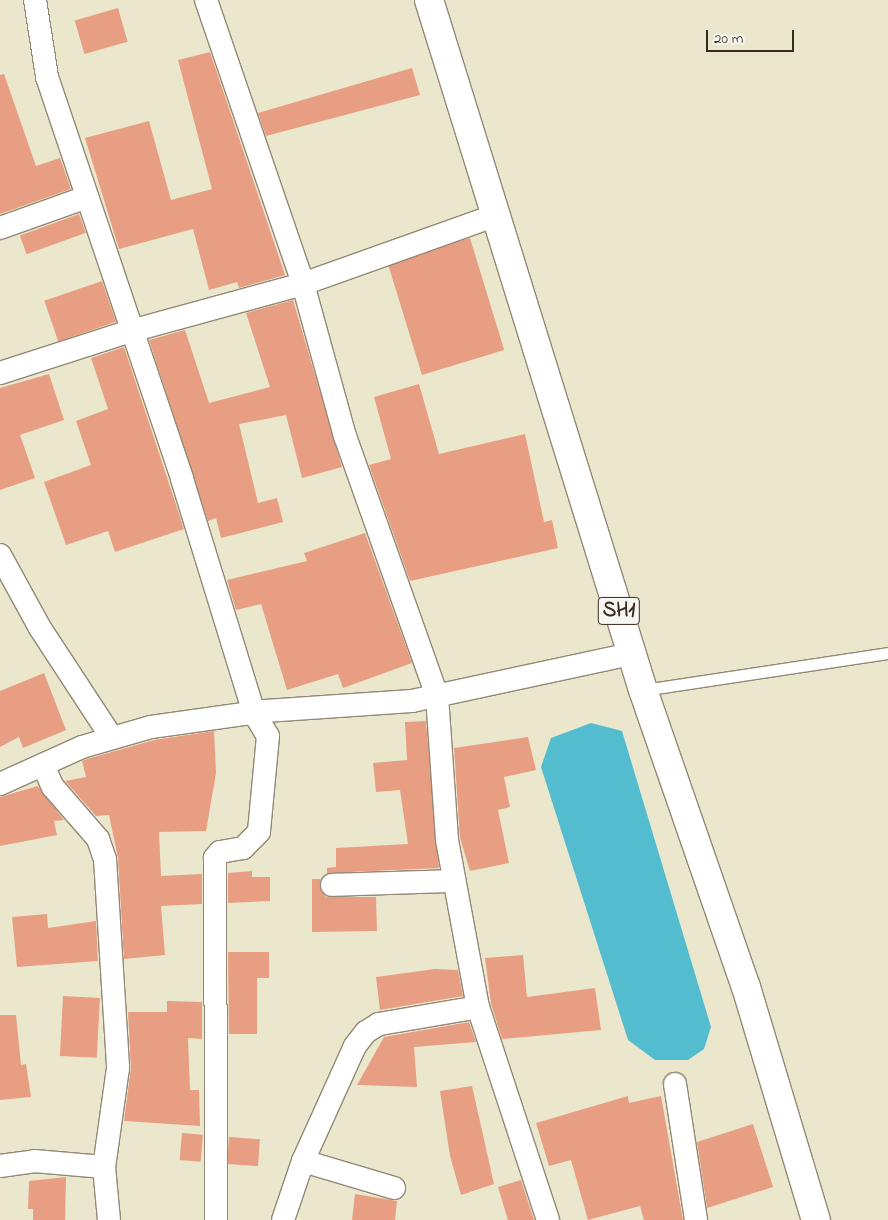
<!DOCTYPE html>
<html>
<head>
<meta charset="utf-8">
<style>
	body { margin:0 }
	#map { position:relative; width:888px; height:1220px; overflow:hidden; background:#ebe7cd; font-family:"Indie Flower",sans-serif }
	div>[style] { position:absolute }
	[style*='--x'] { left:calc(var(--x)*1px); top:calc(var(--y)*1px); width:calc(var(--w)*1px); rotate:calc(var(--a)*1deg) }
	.water>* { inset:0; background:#53bdcf }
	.building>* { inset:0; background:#e89e83; transform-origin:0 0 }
	.roads { filter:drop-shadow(1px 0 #938876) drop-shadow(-1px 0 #938876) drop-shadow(0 1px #938876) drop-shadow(0 -1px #938876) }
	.service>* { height:11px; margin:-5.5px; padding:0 5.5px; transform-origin:5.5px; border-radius:5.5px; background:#fff }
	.minor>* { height:22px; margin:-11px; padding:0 11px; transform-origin:11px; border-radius:11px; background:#fff }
	.primary>* { height:28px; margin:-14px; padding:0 14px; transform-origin:14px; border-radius:14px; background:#fff }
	span { translate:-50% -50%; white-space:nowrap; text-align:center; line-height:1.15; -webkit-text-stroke:4.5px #f6f6f2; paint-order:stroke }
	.shield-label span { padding:1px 4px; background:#f6f6f2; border:1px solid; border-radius:4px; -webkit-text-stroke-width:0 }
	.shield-label { font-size:21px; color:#3b2a1e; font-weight:700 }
	.scale { position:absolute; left:706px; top:30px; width:88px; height:22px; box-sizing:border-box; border:2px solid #3b2a1e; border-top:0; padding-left:6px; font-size:15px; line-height:18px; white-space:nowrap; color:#3b2a1e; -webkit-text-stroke:4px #f6f6f2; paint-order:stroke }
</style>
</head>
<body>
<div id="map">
	<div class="water">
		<i style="clip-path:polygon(591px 723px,622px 731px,711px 1027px,704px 1049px,688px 1060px,655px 1060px,628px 1040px,541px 767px,551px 738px)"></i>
	</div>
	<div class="building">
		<i style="left:118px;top:8px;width:35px;height:45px;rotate:74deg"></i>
		<i style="clip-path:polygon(210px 52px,285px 275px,239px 288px,237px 282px,209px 290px,193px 229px,119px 249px,85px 138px,149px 121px,171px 200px,212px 189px,178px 60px)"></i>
		<i style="clip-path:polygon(412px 68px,420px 95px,266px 136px,258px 113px)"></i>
		<i style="clip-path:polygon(4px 74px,36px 166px,60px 158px,71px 189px,0 214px,0 75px)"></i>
		<i style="left:79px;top:214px;width:20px;height:63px;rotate:70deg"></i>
		<i style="left:470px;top:238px;width:117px;height:86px;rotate:73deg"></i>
		<i style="left:102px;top:281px;width:43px;height:61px;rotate:71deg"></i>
		<i style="clip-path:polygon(293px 300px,342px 467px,302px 478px,286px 415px,239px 424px,258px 503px,277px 498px,283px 522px,221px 538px,216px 518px,208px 521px,149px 340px,185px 330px,209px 403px,270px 387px,246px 313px)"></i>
		<i style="clip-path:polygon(124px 347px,184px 529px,115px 552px,108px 531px,66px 545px,44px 482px,91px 465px,76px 421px,108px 409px,91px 358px)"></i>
		<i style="clip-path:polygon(49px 374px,64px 420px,20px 435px,35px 478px,0 490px,0 388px)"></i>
		<i style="clip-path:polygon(419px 384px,439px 454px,525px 434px,544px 522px,552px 520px,558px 548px,410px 581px,369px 465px,391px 459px,374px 397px)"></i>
		<i style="clip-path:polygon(365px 533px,412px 663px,343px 688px,338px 674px,287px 690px,261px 604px,236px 610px,227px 580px,307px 561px,304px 553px)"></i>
		<i style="clip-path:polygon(44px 673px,66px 730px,23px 748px,19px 737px,0 747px,0 691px)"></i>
		<i style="clip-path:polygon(426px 721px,439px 868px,327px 873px,327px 868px,336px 867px,336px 848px,408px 844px,400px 790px,376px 792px,373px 763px,407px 760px,405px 722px)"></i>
		<i style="clip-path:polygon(214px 731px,216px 773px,206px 831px,159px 832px,161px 876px,202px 874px,202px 904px,161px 906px,165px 955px,124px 959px,118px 858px,109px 815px,96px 816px,65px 781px,86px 777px,82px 761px,87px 759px,154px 740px)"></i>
		<i style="clip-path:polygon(528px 737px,536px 770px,504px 777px,510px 807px,498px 810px,509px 863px,470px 871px,460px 838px,454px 748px)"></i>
		<i style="clip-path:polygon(38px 786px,64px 820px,54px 821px,57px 835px,0 846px,0 797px)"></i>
		<i style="clip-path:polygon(252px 871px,252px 877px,270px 877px,270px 901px,228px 903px,228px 873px)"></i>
		<i style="clip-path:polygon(312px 879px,320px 879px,321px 891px,326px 897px,376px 897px,377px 931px,312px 932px)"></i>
		<i style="clip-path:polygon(47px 914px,48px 928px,96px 921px,98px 961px,17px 967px,12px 917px)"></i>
		<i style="clip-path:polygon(228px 952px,269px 952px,269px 978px,257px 978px,257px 1034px,229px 1034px)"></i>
		<i style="clip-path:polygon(523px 955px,527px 997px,595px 988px,601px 1030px,502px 1039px,491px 1004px,485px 958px)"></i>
		<i style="clip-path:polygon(435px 969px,458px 970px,463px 996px,380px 1010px,376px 977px)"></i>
		<i style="left:63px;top:996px;width:37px;height:60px;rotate:3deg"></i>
		<i style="clip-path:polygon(167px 1001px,202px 1002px,202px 1039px,188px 1038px,190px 1090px,199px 1090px,200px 1126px,124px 1121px,131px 1067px,128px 1012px,167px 1012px)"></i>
		<i style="clip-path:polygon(0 1015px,16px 1015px,21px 1065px,26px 1064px,31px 1097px,0 1100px)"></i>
		<i style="clip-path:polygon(469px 1022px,476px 1042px,414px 1047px,417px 1087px,357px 1085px,384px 1037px)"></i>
		<i style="clip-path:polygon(472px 1086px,494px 1184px,461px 1195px,450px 1156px,440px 1091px)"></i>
		<i style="clip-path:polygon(628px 1096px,629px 1103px,661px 1096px,683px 1220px,644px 1220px,640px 1206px,588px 1220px,571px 1160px,549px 1166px,536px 1123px)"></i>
		<i style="clip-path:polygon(753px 1124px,773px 1187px,707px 1208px,697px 1142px)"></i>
		<i style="left:182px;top:1133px;width:21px;height:27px;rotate:5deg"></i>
		<i style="left:229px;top:1137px;width:31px;height:27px;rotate:4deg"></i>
		<i style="clip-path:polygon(66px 1177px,65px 1220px,33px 1220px,33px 1209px,28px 1209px,29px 1181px)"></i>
		<i style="clip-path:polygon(521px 1180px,534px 1220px,508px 1220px,498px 1187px)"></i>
		<i style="clip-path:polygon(355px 1194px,397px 1201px,395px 1220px,352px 1220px)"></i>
	</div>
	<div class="roads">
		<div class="service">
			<i style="--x:643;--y:690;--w:248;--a:-8.6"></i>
		</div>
		<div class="minor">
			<i style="--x:35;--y:0;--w:78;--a:81.1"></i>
			<i style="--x:47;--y:77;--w:424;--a:71.4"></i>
			<i style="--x:182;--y:479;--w:245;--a:72.9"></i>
			<i style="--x:254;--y:713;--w:27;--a:59"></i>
			<i style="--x:268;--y:736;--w:96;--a:95.4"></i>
			<i style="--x:259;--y:832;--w:23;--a:135"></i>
			<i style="--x:243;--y:848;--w:23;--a:170"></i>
			<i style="--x:220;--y:852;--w:8;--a:130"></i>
			<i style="--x:215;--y:858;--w:362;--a:89.8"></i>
			<i style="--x:206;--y:0;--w:300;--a:71.1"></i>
			<i style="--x:303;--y:284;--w:158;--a:74.6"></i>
			<i style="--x:345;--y:436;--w:276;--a:70.5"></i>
			<i style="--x:437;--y:696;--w:144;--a:86"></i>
			<i style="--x:447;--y:840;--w:170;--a:79.5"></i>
			<i style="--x:478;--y:1007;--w:224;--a:71.8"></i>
			<i style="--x:0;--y:228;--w:92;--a:-19.6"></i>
			<i style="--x:0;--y:373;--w:138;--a:-17.8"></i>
			<i style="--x:131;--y:331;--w:178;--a:-15.3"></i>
			<i style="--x:303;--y:284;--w:206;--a:-19.6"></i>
			<i style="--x:0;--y:555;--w:83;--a:61.3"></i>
			<i style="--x:40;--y:628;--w:131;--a:56.8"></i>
			<i style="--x:43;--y:765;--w:24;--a:66"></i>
			<i style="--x:53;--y:787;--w:69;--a:49.1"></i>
			<i style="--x:98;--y:839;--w:21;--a:71"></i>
			<i style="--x:105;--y:859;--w:209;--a:86.4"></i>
			<i style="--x:118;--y:1068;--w:100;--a:98"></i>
			<i style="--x:104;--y:1167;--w:53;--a:84.6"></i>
			<i style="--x:0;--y:784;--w:90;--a:-24.3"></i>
			<i style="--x:82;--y:747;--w:72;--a:-16.2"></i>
			<i style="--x:151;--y:727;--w:115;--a:-8"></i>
			<i style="--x:265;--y:711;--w:147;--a:-3.9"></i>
			<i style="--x:412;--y:701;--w:225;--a:-12.1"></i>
			<i style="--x:332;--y:885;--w:121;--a:-1.9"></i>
			<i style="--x:675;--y:1084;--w:138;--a:81.2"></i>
			<i style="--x:303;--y:1161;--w:95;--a:16.5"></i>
			<i style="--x:0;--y:1166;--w:34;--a:-8"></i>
			<i style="--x:34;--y:1161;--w:70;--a:4.9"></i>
			<i style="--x:283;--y:1220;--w:62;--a:-71.3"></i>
			<i style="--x:303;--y:1161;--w:126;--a:-65.7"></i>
			<i style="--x:355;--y:1046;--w:18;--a:-52"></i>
			<i style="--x:366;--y:1032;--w:15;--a:-32"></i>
			<i style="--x:379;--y:1024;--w:100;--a:-9.7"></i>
		</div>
		<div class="primary">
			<i style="--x:429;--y:0;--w:722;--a:72.77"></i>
			<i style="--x:643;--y:690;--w:314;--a:70.9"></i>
			<i style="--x:746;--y:987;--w:243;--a:73.3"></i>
		</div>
	</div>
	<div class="shield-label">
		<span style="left:619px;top:611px">SH1</span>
	</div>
	<div class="scale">20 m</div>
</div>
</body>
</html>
